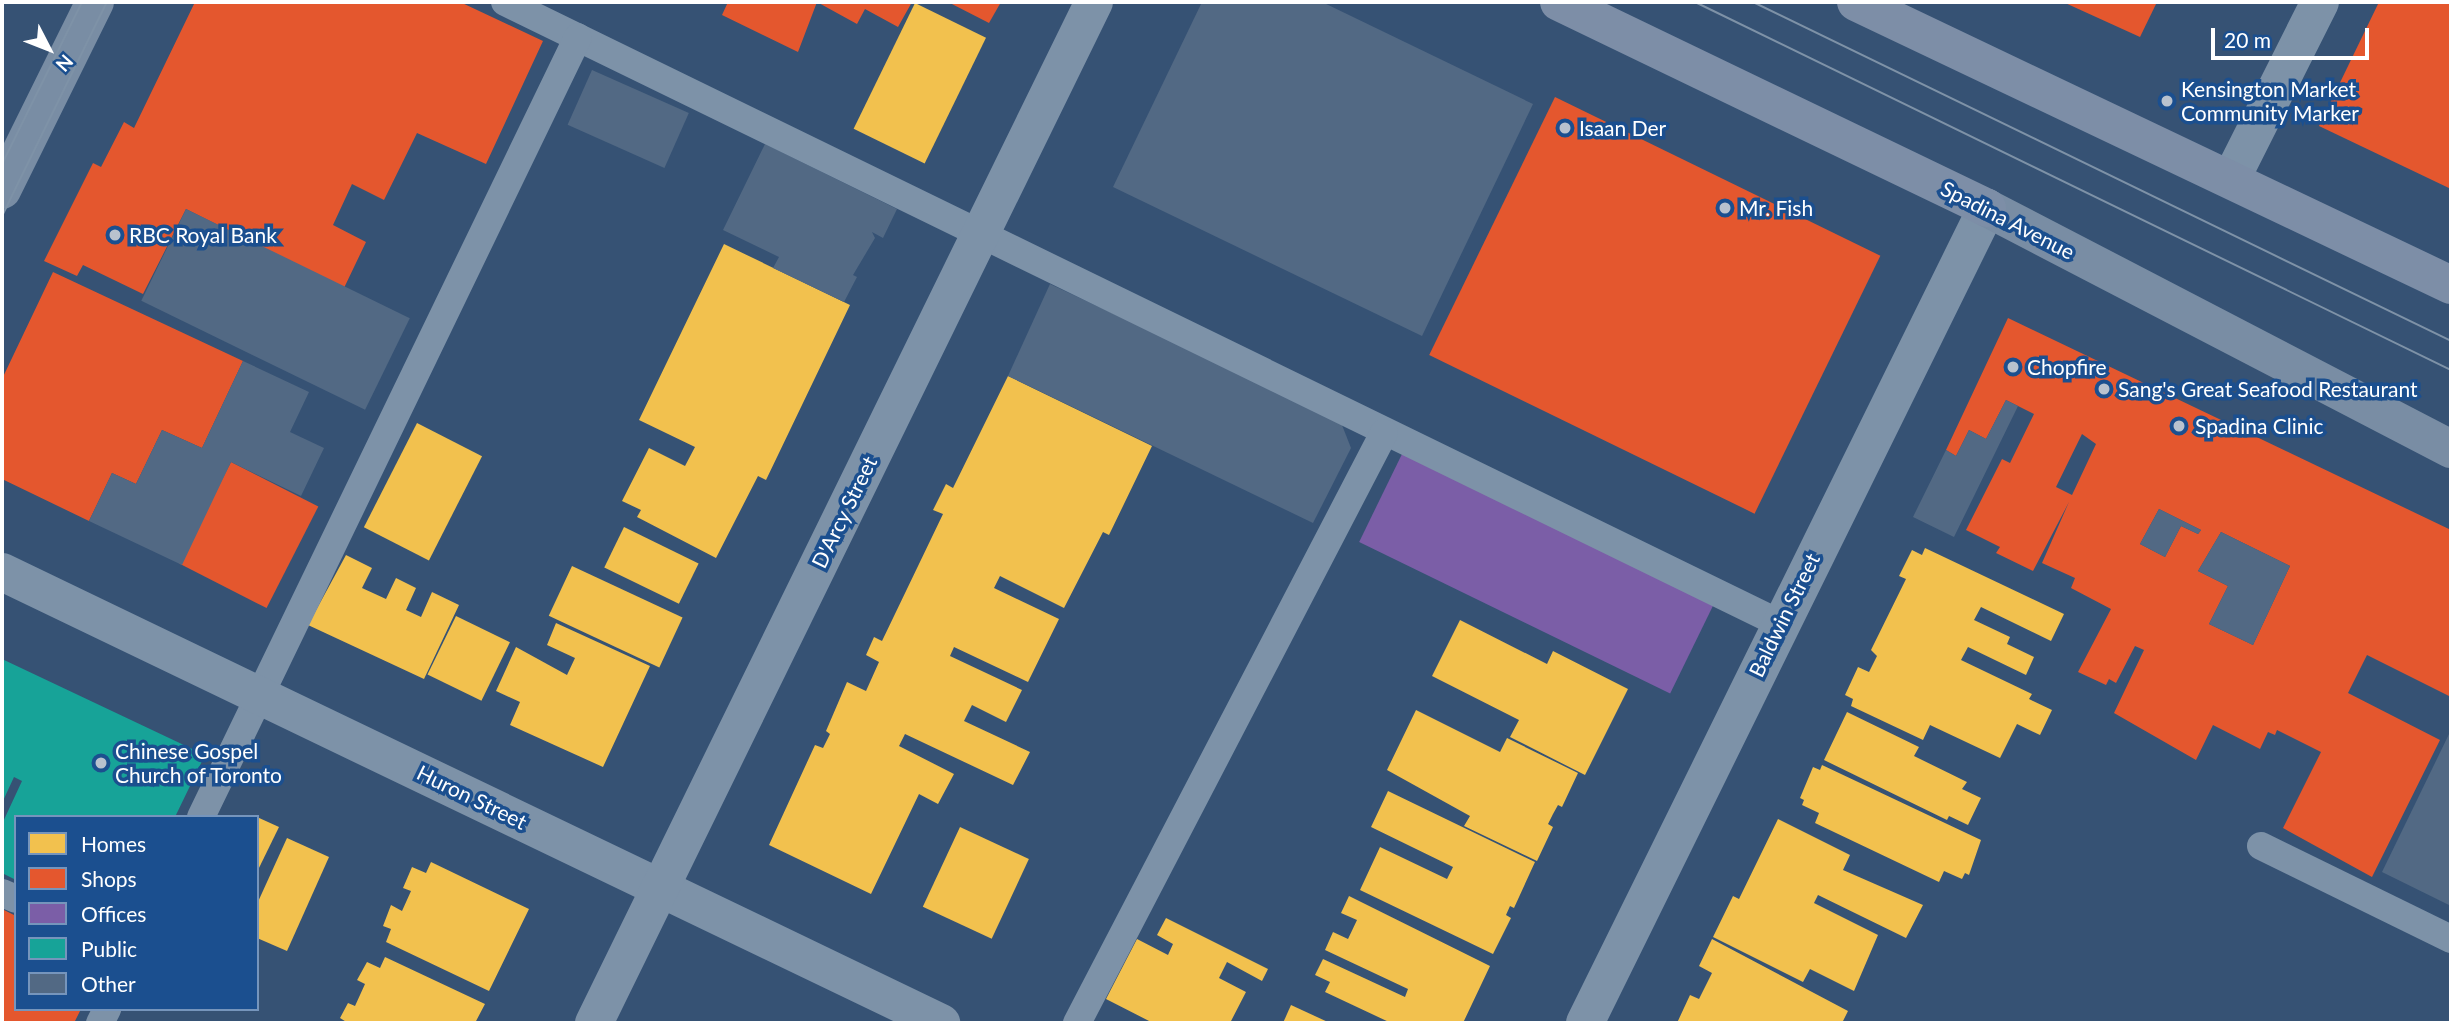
<!DOCTYPE html>
<html>
<head>
<meta charset="utf-8">
<style>
	body { margin:0 }
	#map { position:relative; width:2453px; height:1025px; overflow:hidden; background:#365274; font-family:Lato,sans-serif }
	div>[style] { position:absolute }
	[style*='--x'] { left:calc(var(--x)*1px); top:calc(var(--y)*1px); width:calc(var(--w)*1px); rotate:calc(var(--a)*1deg) }
	.homes>* { inset:0; background:#f2c14e; transform-origin:0 0 }
	.shops>* { inset:0; background:#e4572e; transform-origin:0 0 }
	.offices>* { inset:0; background:#7b5ea7; transform-origin:0 0 }
	.public>* { inset:0; background:#17a398 }
	.building>* { inset:0; background:#526984; transform-origin:0 0 }
	.service>* { height:28px; margin:-14px; padding:0 14px; transform-origin:14px; border-radius:14px; background:#7d92a8 }
	.minor>* { height:38px; margin:-19px; padding:0 19px; transform-origin:19px; border-radius:19px; background:#7d92a8 }
	.secondary>* { height:38px; margin:-19px; padding:0 19px; transform-origin:19px; border-radius:19px; background:#798da4 }
	.primary>* { height:38px; margin:-19px; padding:0 19px; transform-origin:19px; border-radius:19px; background:#7d8ea7 }
	.tram>* { height:2px; margin:-1px; padding:0 1px; transform-origin:1px; border-radius:1px; background:#7e92a7 }
	.dots>* { width:19px; height:19px; translate:-50% -50%; box-sizing:border-box; border:4px solid #1b4f8f; border-radius:50% }
	span { translate:-50% -50%; white-space:nowrap; text-align:center; line-height:1.15; -webkit-text-stroke:7px #1b4f8f; paint-order:stroke }
	.poi-label { font-size:21px; color:#fff }
	.left { translate:0 -50%; text-align:left }
	.street-label { font-size:21px; color:#fff }
	.frame { position:absolute; inset:0; border:4px solid #fff; pointer-events:none }
	.legend { position:absolute; left:14px; top:815px; width:245px; height:196px; box-sizing:border-box; background:#1b4f8f; border:2px solid #7695bc; margin:0; padding:9px 12px; list-style:none; font-size:21px; color:#fff }
	.legend li { display:flex; align-items:center; gap:14px; height:35px }
	.legend b { width:35px; border:2px solid #7695bc }
	.north { position:absolute; left:14px; top:14px; width:70px; height:70px; -webkit-text-stroke:5px #1b4f8f; paint-order:stroke; rotate:132deg; font-size:19px; font-weight:700; line-height:28px; text-align:center; color:#fff }
	.north::after { content:''; display:block; margin:auto; width:24px; height:32px; background:#fff; clip-path:polygon(50% 0,100% 100%,50% 72%,0 100%) }
	.scale { position:absolute; left:2211px; top:28px; width:158px; height:32px; box-sizing:border-box; border:4px solid #fff; border-top:0; padding-left:9px; font-size:21px; line-height:24px; white-space:nowrap; color:#fff; -webkit-text-stroke:5px #1b4f8f; paint-order:stroke }
</style>
</head>
<body>
<div id="map">
	<div class="homes">
		<i style="left:915px;top:3px;width:79px;height:140px;rotate:26deg"></i>
		<i style="clip-path:polygon(724px 244px,850px 305px,766px 480px,758px 476px,716px 558px,637px 517px,641px 510px,622px 501px,649px 448px,685px 466px,695px 447px,639px 420px)"></i>
		<i style="clip-path:polygon(1008px 376px,1152px 446px,1109px 535px,1103px 532px,1064px 608px,1000px 576px,994px 588px,1059px 619px,1028px 682px,954px 647px,950px 656px,1022px 690px,1006px 722px,972px 705px,964px 721px,1030px 752px,1013px 785px,905px 734px,899px 746px,954px 774px,938px 804px,919px 794px,871px 894px,769px 845px,815px 745px,823px 748px,830px 734px,826px 731px,847px 682px,866px 691px,879px 662px,866px 655px,874px 637px,882px 641px,943px 514px,933px 510px,946px 484px,953px 488px)"></i>
		<i style="left:417px;top:423px;width:73px;height:117px;rotate:27deg"></i>
		<i style="left:624px;top:527px;width:83px;height:45px;rotate:26deg"></i>
		<i style="clip-path:polygon(1925px 548px,2064px 614px,2051px 641px,1981px 607px,1974px 620px,2010px 637px,2007px 644px,2034px 657px,2026px 675px,1968px 647px,1961px 660px,2032px 694px,2029px 699px,2052px 710px,2040px 735px,2017px 724px,2000px 758px,1930px 725px,1923px 740px,1851px 706px,1853px 699px,1845px 695px,1858px 667px,1869px 672px,1877px 656px,1871px 650px,1906px 579px,1899px 576px,1912px 550px,1922px 555px)"></i>
		<i style="clip-path:polygon(346px 555px,372px 568px,362px 588px,386px 599px,396px 578px,416px 588px,406px 610px,421px 617px,432px 592px,459px 605px,424px 679px,308px 625px)"></i>
		<i style="left:572px;top:566px;width:122px;height:55px;rotate:25deg"></i>
		<i style="left:456px;top:616px;width:60px;height:65px;rotate:26deg"></i>
		<i style="clip-path:polygon(1460px 620px,1547px 664px,1553px 651px,1628px 689px,1585px 775px,1510px 737px,1519px 720px,1432px 676px)"></i>
		<i style="clip-path:polygon(556px 623px,650px 666px,603px 767px,510px 725px,520px 702px,496px 691px,516px 647px,567px 675px,575px 658px,547px 645px)"></i>
		<i style="clip-path:polygon(1416px 710px,1500px 752px,1507px 738px,1578px 773px,1562px 807px,1558px 805px,1553px 814px,1548px 824px,1553px 827px,1537px 861px,1464px 826px,1470px 816px,1387px 770px)"></i>
		<i style="clip-path:polygon(1847px 712px,1919px 747px,1914px 756px,1967px 782px,1962px 789px,1981px 798px,1968px 825px,1949px 816px,1947px 820px,1824px 760px)"></i>
		<i style="clip-path:polygon(1822px 765px,1981px 840px,1969px 875px,1965px 873px,1962px 879px,1944px 871px,1939px 882px,1815px 823px,1819px 813px,1802px 805px,1804px 800px,1800px 798px,1813px 767px,1820px 770px)"></i>
		<i style="clip-path:polygon(1388px 791px,1535px 862px,1514px 908px,1510px 906px,1506px 915px,1511px 918px,1493px 954px,1360px 890px,1380px 847px,1447px 879px,1453px 867px,1371px 827px)"></i>
		<i style="clip-path:polygon(257px 817px,279px 827px,257px 872px)"></i>
		<i style="clip-path:polygon(1778px 819px,1850px 855px,1843px 870px,1923px 905px,1906px 938px,1818px 895px,1814px 903px,1878px 935px,1854px 991px,1810px 969px,1803px 982px,1713px 937px,1733px 896px,1739px 899px)"></i>
		<i style="left:960px;top:827px;width:76px;height:88px;rotate:25deg"></i>
		<i style="clip-path:polygon(287px 838px,329px 857px,287px 951px,257px 938px,257px 904px)"></i>
		<i style="clip-path:polygon(431px 862px,529px 909px,489px 991px,386px 942px,391px 929px,383px 926px,391px 905px,402px 911px,411px 891px,403px 888px,412px 867px,426px 873px)"></i>
		<i style="clip-path:polygon(1349px 896px,1490px 966px,1463px 1023px,1391px 1023px,1325px 992px,1330px 982px,1315px 975px,1323px 959px,1405px 997px,1408px 989px,1325px 950px,1333px 932px,1348px 939px,1357px 920px,1341px 913px)"></i>
		<i style="clip-path:polygon(1166px 918px,1268px 969px,1262px 981px,1227px 962px,1219px 978px,1246px 992px,1230px 1023px,1153px 1023px,1106px 999px,1137px 939px,1168px 955px,1173px 944px,1157px 935px)"></i>
		<i style="clip-path:polygon(1712px 939px,1848px 1011px,1842px 1023px,1677px 1023px,1690px 995px,1699px 999px,1712px 973px,1699px 966px)"></i>
		<i style="clip-path:polygon(385px 957px,485px 1004px,475px 1023px,348px 1023px,340px 1018px,348px 1003px,355px 1006px,365px 984px,357px 980px,367px 962px,380px 968px)"></i>
		<i style="clip-path:polygon(1291px 1005px,1330px 1023px,1283px 1023px)"></i>
	</div>
	<div class="shops">
		<i style="clip-path:polygon(195px 2px,460px 2px,543px 41px,486px 164px,417px 133px,384px 200px,352px 184px,333px 225px,366px 242px,344px 288px,186px 209px,143px 294px,83px 265px,77px 276px,44px 261px,93px 163px,101px 167px,124px 122px,134px 128px)"></i>
		<i style="clip-path:polygon(728px 2px,912px 2px,898px 27px,865px 9px,857px 24px,817px 2px,798px 52px,722px 15px)"></i>
		<i style="clip-path:polygon(948px 2px,1001px 2px,989px 23px)"></i>
		<i style="clip-path:polygon(2063px 2px,2157px 2px,2140px 37px)"></i>
		<i style="clip-path:polygon(2379px 2px,2451px 2px,2451px 189px,2319px 126px)"></i>
		<i style="left:1555px;top:97px;width:362px;height:287px;rotate:26deg"></i>
		<i style="clip-path:polygon(53px 272px,243px 361px,202px 448px,162px 430px,136px 484px,112px 473px,89px 521px,2px 479px,2px 379px)"></i>
		<i style="clip-path:polygon(evenodd,2008px 318px,2451px 530px,2451px 697px,2367px 655px,2348px 693px,2440px 740px,2372px 877px,2283px 828px,2321px 752px,2277px 730px,2275px 735px,2268px 732px,2260px 749px,2213px 725px,2196px 760px,2114px 713px,2144px 650px,2135px 646px,2116px 683px,2109px 679px,2106px 685px,2078px 672px,2111px 609px,2071px 588px,2075px 578px,2042px 563px,2069px 502px,2033px 571px,1996px 553px,2000px 547px,1966px 530px,2002px 459px,2010px 463px,2034px 414px,2006px 400px,1986px 439px,1969px 430px,1956px 456px,1946px 450px,2008px 318px,2082px 434px,2096px 444px,2072px 495px,2056px 487px,2082px 434px,2008px 318px,2159px 509px,2201px 530px,2198px 534px,2181px 526px,2165px 557px,2140px 544px,2159px 509px,2008px 318px,2221px 532px,2290px 566px,2253px 645px,2209px 624px,2228px 586px,2198px 571px,2221px 532px)"></i>
		<i style="left:231px;top:462px;width:98px;height:114px;rotate:27deg"></i>
		<i style="clip-path:polygon(2px 909px,16px 916px,16px 1009px,81px 1009px,74px 1023px,2px 1023px)"></i>
	</div>
	<div class="offices">
		<i style="left:1403px;top:452px;width:346px;height:100px;rotate:26deg"></i>
	</div>
	<div class="public">
		<i style="clip-path:polygon(2px 659px,205px 755px,175px 817px,16px 817px,16px 880px,2px 873px,2px 824px,22px 781px,14px 777px,2px 803px)"></i>
	</div>
	<div class="building">
		<i style="clip-path:polygon(1202px 2px,1322px 2px,1533px 104px,1422px 336px,1113px 187px)"></i>
		<i style="left:592px;top:70px;width:106px;height:60px;rotate:24deg"></i>
		<i style="clip-path:polygon(765px 144px,897px 209px,883px 238px,872px 232px,875px 238px,853px 275px,857px 277px,844px 302px,773px 268px,779px 257px,723px 230px)"></i>
		<i style="left:186px;top:209px;width:249px;height:102px;rotate:26deg"></i>
		<i style="clip-path:polygon(1050px 284px,1340px 420px,1351px 448px,1313px 523px,1008px 376px)"></i>
		<i style="clip-path:polygon(243px 361px,309px 392px,290px 432px,324px 448px,301px 496px,231px 462px,182px 565px,89px 521px,112px 473px,136px 484px,162px 430px,202px 448px)"></i>
		<i style="clip-path:polygon(2006px 400px,2018px 406px,1954px 537px,1913px 517px,1946px 450px,1956px 456px,1969px 430px,1986px 439px)"></i>
		<i style="clip-path:polygon(2159px 509px,2201px 530px,2198px 534px,2181px 526px,2165px 557px,2140px 544px)"></i>
		<i style="clip-path:polygon(2221px 532px,2290px 566px,2253px 645px,2209px 624px,2228px 586px,2198px 571px)"></i>
		<i style="clip-path:polygon(2451px 730px,2451px 906px,2382px 872px)"></i>
	</div>
	<div class="service">
		<i style="--x:505;--y:2;--w:1417;--a:25.99"></i>
		<i style="--x:201;--y:817;--w:866;--a:-64.2"></i>
		<i style="--x:2261;--y:846;--w:212;--a:26.1"></i>
		<i style="--x:2;--y:893;--w:15;--a:23"></i>
		<i style="--x:100;--y:1023;--w:16;--a:-63"></i>
		<i style="--x:1077;--y:1023;--w:665;--a:-62.51"></i>
	</div>
	<div class="minor">
		<i style="--x:2231;--y:179;--w:198;--a:-63.3"></i>
		<i style="--x:2;--y:572;--w:1042;--a:25.65"></i>
		<i style="--x:594;--y:1023;--w:1137;--a:-63.91"></i>
		<i style="--x:1585;--y:1023;--w:909;--a:-63.75"></i>
	</div>
	<div class="secondary">
		<i style="--x:2;--y:190;--w:210;--a:-63.7"></i>
		<i style="--x:1987;--y:208;--w:523;--a:27.45"></i>
	</div>
	<div class="primary">
		<i style="--x:1559;--y:2;--w:475;--a:25.7"></i>
		<i style="--x:1856;--y:2;--w:659;--a:25.44"></i>
	</div>
	<div class="tram">
		<i style="--x:1695;--y:2;--w:841;--a:25.96"></i>
		<i style="--x:1753;--y:2;--w:776;--a:25.9"></i>
		<i style="--x:2;--y:164;--w:181;--a:-63.7"></i>
		<i style="--x:2;--y:216;--w:238;--a:-63.9"></i>
	</div>
	<div class="dots">
		<i style="left:2167px;top:101px;background:#b9c2ce"></i>
		<i style="left:1565px;top:128px;background:#b9c2ce"></i>
		<i style="left:1725px;top:208px;background:#b9c2ce"></i>
		<i style="left:115px;top:235px;background:#b9c2ce"></i>
		<i style="left:2013px;top:367px;background:#b9c2ce"></i>
		<i style="left:2104px;top:389px;background:#b9c2ce"></i>
		<i style="left:2179px;top:426px;background:#b9c2ce"></i>
		<i style="left:101px;top:763px;background:#b9c2ce"></i>
	</div>
	<div class="poi-label">
		<span class="left" style="left:2181px;top:101px">Kensington Market<br>Community Marker</span>
		<span class="left" style="left:1579px;top:128px">Isaan Der</span>
		<span class="left" style="left:1739px;top:208px">Mr. Fish</span>
		<span class="left" style="left:129px;top:235px">RBC Royal Bank</span>
		<span class="left" style="left:2027px;top:367px">Chopfire</span>
		<span class="left" style="left:2118px;top:389px">Sang's Great Seafood Restaurant</span>
		<span class="left" style="left:2195px;top:426px">Spadina Clinic</span>
		<span class="left" style="left:115px;top:763px">Chinese Gospel<br>Church of Toronto</span>
	</div>
	<div class="street-label">
		<span style="left:2008px;top:220px;rotate:27deg">Spadina Avenue</span>
		<span style="left:844px;top:512px;rotate:-64deg">D'Arcy Street</span>
		<span style="left:1784px;top:615px;rotate:-64deg">Baldwin Street</span>
		<span style="left:472px;top:797px;rotate:26deg">Huron Street</span>
	</div>
	<div class="frame"></div>
	<ul class="legend">
	<li><b style="height:19px;background:#f2c14e"></b>Homes</li>
	<li><b style="height:19px;background:#e4572e"></b>Shops</li>
	<li><b style="height:19px;background:#7b5ea7"></b>Offices</li>
	<li><b style="height:19px;background:#17a398"></b>Public</li>
	<li><b style="height:19px;background:#526984"></b>Other</li>
	</ul>
	<div class="north">N</div>
	<div class="scale">20 m</div>
</div>
</body>
</html>
